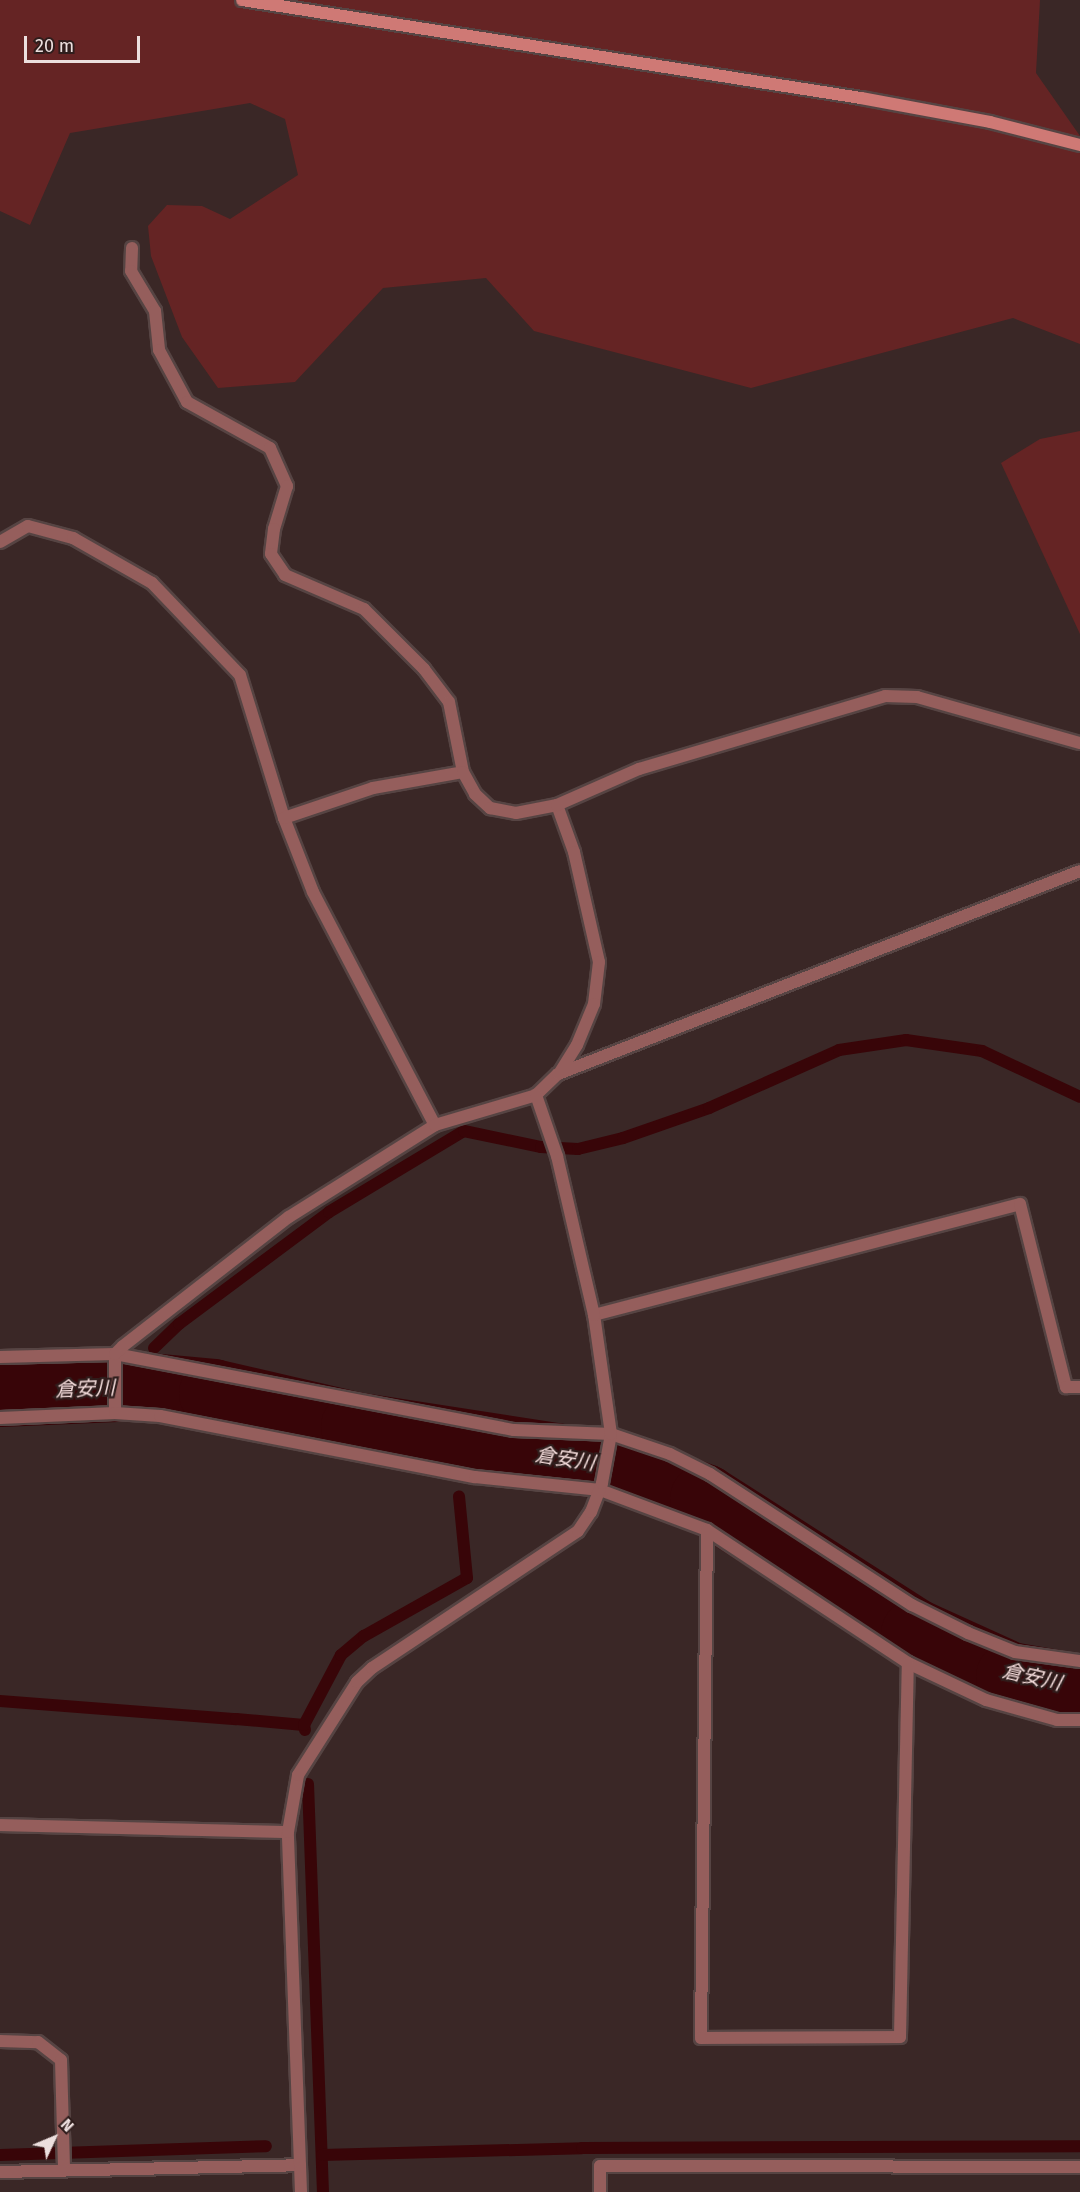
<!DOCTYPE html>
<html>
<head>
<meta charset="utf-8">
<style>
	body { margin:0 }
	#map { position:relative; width:1080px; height:2192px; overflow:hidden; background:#3a2726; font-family:"Fira Sans","Noto Sans JP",sans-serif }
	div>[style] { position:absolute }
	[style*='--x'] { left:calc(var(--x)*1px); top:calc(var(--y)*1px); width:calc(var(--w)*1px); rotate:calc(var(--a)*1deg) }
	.green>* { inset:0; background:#652424 }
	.stream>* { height:12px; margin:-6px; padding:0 6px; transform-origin:6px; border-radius:6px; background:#380508 }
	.river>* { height:69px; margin:-34.5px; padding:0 34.5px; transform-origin:34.5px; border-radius:34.5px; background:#380508 }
	.roads { filter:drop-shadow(2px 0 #564443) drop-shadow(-2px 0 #564443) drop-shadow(0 2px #564443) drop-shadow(0 -2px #564443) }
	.street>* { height:12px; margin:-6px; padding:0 6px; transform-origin:6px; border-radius:6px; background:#955e5c }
	.secondary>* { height:12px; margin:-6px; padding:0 6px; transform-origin:6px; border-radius:6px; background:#cf7975 }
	span { translate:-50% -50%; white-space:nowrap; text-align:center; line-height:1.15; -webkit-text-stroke:4.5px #2f1d1c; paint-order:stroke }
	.water-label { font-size:20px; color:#f4dcdb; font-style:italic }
	.north { position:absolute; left:24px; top:2108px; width:60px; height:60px; -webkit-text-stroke:4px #2f1d1c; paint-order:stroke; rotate:46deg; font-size:16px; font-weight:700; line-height:24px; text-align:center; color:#ecdfde }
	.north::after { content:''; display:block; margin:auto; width:21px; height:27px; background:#ecdfde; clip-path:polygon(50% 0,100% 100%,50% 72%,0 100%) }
	.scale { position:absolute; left:24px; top:36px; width:116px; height:27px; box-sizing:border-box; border:3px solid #ecdfde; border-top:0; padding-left:8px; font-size:18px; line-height:21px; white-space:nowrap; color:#ecdfde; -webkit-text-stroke:4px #2f1d1c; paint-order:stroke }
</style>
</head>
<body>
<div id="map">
	<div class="green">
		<i style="clip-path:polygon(0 0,1040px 0,1036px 73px,1080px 136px,1080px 344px,1013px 318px,751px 388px,534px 331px,486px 278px,383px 288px,295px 382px,218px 388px,182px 337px,151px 256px,148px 226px,167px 205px,202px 206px,230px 219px,298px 175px,285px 119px,250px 103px,70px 133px,30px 225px,0 211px)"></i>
		<i style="clip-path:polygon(1080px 431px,1080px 634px,1001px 463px,1040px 439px)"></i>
	</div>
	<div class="stream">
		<i style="--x:154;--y:1348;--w:35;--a:-44"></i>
		<i style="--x:179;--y:1324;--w:187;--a:-36.7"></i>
		<i style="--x:329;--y:1212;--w:157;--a:-31"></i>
		<i style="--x:464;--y:1131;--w:79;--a:11.7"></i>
		<i style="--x:541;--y:1147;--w:37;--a:3"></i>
		<i style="--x:578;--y:1149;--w:46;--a:-13.7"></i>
		<i style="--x:623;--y:1138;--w:91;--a:-19.2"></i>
		<i style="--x:709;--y:1108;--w:142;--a:-24"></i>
		<i style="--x:839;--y:1050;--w:68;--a:-8.5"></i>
		<i style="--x:906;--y:1040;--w:77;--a:8.2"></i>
		<i style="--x:982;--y:1051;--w:108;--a:25.1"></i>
		<i style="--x:151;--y:1388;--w:20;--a:-87"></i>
		<i style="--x:462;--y:1463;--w:20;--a:-81"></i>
		<i style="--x:0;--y:1701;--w:237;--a:4.4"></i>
		<i style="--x:236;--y:1719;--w:68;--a:5"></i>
		<i style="--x:304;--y:1725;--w:5;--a:79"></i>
		<i style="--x:304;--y:1725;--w:79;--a:-62.1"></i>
		<i style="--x:341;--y:1655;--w:30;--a:-40"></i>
		<i style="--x:364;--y:1636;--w:118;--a:-29.4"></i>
		<i style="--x:467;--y:1578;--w:82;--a:-95.6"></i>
		<i style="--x:308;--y:1784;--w:408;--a:87.9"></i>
		<i style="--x:0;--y:2155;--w:266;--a:-1.9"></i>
		<i style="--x:322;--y:2155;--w:260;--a:-1.5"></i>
		<i style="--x:582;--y:2148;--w:498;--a:-0.2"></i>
	</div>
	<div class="river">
		<i style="--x:0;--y:1392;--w:139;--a:-2.5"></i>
		<i style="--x:139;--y:1386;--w:74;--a:5.4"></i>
		<i style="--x:213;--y:1393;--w:146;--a:13.1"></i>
		<i style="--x:355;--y:1426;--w:274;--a:8.8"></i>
		<i style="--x:626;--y:1468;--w:84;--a:21"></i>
		<i style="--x:704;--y:1498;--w:250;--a:32.6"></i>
		<i style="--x:915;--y:1633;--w:104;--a:24.4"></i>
		<i style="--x:1010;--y:1676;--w:71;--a:9.7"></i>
	</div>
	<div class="roads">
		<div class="street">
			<i style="--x:132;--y:248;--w:23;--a:92"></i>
			<i style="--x:131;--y:271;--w:47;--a:59"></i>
			<i style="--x:155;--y:311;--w:39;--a:84"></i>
			<i style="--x:159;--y:350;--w:59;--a:61.7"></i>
			<i style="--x:187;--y:402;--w:95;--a:29"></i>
			<i style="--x:270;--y:448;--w:42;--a:65.9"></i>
			<i style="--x:287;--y:486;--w:45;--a:106.8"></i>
			<i style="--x:274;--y:529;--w:25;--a:97"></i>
			<i style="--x:271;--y:554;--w:25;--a:56"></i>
			<i style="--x:285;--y:575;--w:86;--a:23.3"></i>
			<i style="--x:364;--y:609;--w:85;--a:45"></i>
			<i style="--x:424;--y:669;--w:41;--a:52.9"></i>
			<i style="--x:449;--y:702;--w:71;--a:78.7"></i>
			<i style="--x:0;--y:542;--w:32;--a:-30"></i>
			<i style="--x:28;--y:526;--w:47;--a:14.9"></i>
			<i style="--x:73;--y:538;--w:91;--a:29.7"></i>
			<i style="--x:152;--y:583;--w:127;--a:46.3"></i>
			<i style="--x:240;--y:675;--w:150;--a:72.9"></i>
			<i style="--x:284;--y:818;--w:79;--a:68.6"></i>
			<i style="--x:313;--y:892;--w:263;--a:62.4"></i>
			<i style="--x:557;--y:805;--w:50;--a:70.1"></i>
			<i style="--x:574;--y:852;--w:113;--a:77.2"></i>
			<i style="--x:599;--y:962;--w:42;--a:96.8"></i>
			<i style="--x:594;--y:1004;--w:44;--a:112.5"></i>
			<i style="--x:577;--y:1045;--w:34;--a:122"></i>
			<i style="--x:284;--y:818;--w:94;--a:-18.6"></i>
			<i style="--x:373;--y:788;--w:91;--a:-10.1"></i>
			<i style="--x:463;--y:772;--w:25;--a:61"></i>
			<i style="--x:475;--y:794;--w:21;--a:43"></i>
			<i style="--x:490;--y:808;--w:26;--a:11"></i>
			<i style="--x:516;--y:813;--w:42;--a:-11"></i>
			<i style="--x:557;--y:805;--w:90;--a:-23.7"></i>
			<i style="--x:639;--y:769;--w:257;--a:-16.5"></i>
			<i style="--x:885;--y:696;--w:32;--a:2"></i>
			<i style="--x:917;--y:697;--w:169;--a:15.8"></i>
			<i style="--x:594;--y:1315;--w:440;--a:-14.6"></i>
			<i style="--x:1020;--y:1204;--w:189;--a:75.9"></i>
			<i style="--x:1066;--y:1387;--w:14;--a:0"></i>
			<i style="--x:0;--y:1357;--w:115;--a:-1.5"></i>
			<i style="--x:115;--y:1354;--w:406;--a:10.8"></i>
			<i style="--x:514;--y:1430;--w:97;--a:2.4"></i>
			<i style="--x:611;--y:1434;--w:62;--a:18.7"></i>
			<i style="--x:670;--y:1454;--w:45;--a:26.6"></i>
			<i style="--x:710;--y:1474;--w:241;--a:33"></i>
			<i style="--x:912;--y:1605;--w:63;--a:26.6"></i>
			<i style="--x:968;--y:1633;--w:51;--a:22"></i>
			<i style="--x:1015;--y:1652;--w:66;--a:7.9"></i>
			<i style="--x:115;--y:1413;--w:59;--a:-90"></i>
			<i style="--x:115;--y:1354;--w:11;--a:-45"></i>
			<i style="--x:123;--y:1346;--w:210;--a:-37.9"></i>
			<i style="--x:289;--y:1217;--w:173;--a:-32.2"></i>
			<i style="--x:435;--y:1125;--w:105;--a:-16.5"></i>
			<i style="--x:536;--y:1095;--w:30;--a:-44"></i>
			<i style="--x:558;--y:1074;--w:560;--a:-21.25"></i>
			<i style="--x:0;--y:1418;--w:115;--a:-2.5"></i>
			<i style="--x:115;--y:1413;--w:45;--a:3.8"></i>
			<i style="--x:160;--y:1416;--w:321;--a:11"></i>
			<i style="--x:475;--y:1477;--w:126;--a:5.9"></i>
			<i style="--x:600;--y:1490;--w:114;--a:20.5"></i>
			<i style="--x:707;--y:1530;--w:241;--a:33.5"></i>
			<i style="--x:908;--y:1663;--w:86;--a:25.4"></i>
			<i style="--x:986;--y:1700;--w:74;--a:15.7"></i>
			<i style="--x:1057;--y:1720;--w:23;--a:0"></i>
			<i style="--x:707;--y:1530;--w:508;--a:90.68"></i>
			<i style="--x:701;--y:2038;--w:199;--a:-0.3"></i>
			<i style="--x:900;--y:2037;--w:374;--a:-88.8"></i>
			<i style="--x:0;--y:1825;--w:288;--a:1.4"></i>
			<i style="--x:0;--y:2041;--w:38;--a:2"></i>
			<i style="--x:38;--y:2042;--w:29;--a:38"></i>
			<i style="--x:61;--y:2060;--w:109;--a:88.4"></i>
			<i style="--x:0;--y:2172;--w:300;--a:-1.3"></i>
			<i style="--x:301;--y:2192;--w:360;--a:-92.1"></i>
			<i style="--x:288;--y:1832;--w:58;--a:-80"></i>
			<i style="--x:298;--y:1775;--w:110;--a:-57.6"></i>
			<i style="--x:357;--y:1682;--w:21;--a:-43"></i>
			<i style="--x:372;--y:1668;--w:247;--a:-33.6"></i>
			<i style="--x:578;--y:1531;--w:23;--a:-56"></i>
			<i style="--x:591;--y:1512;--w:31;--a:-69"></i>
			<i style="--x:602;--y:1483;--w:50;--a:-79.6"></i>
			<i style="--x:611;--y:1434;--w:120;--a:-98.1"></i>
			<i style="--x:594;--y:1315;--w:163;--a:-103.1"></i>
			<i style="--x:557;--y:1156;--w:65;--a:-109"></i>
			<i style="--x:600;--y:2192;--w:26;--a:-90"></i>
			<i style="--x:600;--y:2166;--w:480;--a:0.1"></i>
		</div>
		<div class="secondary">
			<i style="--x:242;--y:0;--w:627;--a:9"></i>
			<i style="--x:861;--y:98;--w:131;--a:10.5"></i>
			<i style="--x:990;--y:122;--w:93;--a:14.3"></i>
		</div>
	</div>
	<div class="water-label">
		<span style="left:85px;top:1389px;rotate:-2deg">倉安川</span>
		<span style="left:565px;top:1459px;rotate:9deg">倉安川</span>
		<span style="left:1032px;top:1677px;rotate:13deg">倉安川</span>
	</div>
	<div class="north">N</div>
	<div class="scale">20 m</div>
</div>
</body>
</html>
